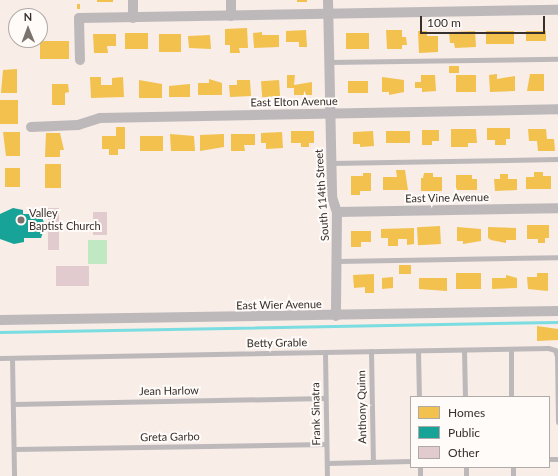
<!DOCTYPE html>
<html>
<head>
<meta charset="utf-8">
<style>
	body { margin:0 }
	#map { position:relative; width:558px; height:476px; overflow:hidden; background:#f8ede7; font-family:Lato,sans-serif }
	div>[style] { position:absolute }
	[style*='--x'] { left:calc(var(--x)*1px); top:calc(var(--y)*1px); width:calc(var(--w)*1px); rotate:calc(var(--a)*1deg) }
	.green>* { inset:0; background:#c0e8c3; transform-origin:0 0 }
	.homes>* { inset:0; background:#f2c14e; transform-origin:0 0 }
	.public>* { inset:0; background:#17a398 }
	.stream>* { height:2.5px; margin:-1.25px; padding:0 1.25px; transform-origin:1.25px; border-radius:1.25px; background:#7bdde1 }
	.building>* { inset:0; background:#e2cbcf; transform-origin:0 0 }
	.lane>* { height:5px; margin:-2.5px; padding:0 2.5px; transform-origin:2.5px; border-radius:2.5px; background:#bdb9bb }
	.street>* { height:10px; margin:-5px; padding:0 5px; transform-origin:5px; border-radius:5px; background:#bdb9bb }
	.dots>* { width:11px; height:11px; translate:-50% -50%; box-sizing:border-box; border:2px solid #fffbf9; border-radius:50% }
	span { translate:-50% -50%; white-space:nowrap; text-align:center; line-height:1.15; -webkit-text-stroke:4px #fffbf9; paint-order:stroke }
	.street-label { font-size:11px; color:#362f2b }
	.poi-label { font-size:11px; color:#362f2b }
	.left { translate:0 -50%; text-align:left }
	.legend { position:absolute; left:410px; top:396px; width:140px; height:72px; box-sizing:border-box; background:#fffbf9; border:1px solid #afa9a7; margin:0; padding:5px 7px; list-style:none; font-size:12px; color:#362f2b }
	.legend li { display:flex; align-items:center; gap:8px; height:20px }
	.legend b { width:20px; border:1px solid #afa9a7 }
	.north { position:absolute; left:8px; top:8px; width:40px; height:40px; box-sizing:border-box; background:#fffbf9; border:1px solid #afa9a7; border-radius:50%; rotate:359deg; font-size:11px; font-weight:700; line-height:16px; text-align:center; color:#362f2b }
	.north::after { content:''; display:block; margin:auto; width:14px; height:18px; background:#7a726d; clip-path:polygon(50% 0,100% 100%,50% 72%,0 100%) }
	.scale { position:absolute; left:420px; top:16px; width:125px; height:18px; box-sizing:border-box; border:2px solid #362f2b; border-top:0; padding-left:5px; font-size:12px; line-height:14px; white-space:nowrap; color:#362f2b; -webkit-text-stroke:3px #fffbf9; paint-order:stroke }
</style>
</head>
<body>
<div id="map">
	<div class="green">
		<i style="left:88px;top:240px;width:19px;height:24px"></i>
	</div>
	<div class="homes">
		<i style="left:97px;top:0;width:16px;height:2px"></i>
		<i style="left:297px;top:0;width:10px;height:2px"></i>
		<i style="left:77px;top:4px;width:3px;height:5px"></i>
		<i style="clip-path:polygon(247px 28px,248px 48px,239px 48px,240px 53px,230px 53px,230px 45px,225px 45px,225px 29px)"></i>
		<i style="clip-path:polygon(306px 30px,307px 47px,299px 47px,299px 42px,286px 42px,286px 31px)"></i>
		<i style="clip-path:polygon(386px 30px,402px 30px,402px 37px,406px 37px,407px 45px,402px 45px,402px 49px,387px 49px)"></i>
		<i style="clip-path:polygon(418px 31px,427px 31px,427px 36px,438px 36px,438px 52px,419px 53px)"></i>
		<i style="clip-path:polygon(475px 31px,476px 47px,455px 48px,454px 43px,450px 43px,449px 32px)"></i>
		<i style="left:486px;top:31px;width:28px;height:13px"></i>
		<i style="left:526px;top:31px;width:20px;height:10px"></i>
		<i style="clip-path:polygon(262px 32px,262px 35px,279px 35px,279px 47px,254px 48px,253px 33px)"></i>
		<i style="left:125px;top:33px;width:23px;height:16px"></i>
		<i style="left:346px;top:33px;width:23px;height:16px"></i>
		<i style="clip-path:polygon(93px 34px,116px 34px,116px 46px,107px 46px,108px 53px,94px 53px)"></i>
		<i style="left:159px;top:34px;width:22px;height:18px"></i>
		<i style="clip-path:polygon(210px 35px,211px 49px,189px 48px,188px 36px)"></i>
		<i style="left:40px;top:41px;width:29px;height:18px"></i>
		<i style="left:449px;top:66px;width:10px;height:7px"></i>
		<i style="clip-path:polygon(17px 69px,17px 93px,1px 93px,3px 70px)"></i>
		<i style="clip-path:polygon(497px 74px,497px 79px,515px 76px,515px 91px,490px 92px,489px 75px)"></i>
		<i style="clip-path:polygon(530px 74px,544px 74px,544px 91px,527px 91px)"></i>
		<i style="clip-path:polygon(287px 75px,295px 75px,294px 85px,312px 82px,312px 95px,294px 95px,294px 88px,287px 88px)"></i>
		<i style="clip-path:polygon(421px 75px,435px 75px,436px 91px,422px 92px,422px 88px,415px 88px,415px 82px,421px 82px)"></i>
		<i style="left:456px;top:75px;width:20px;height:17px"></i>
		<i style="clip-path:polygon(90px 77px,101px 77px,101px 85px,112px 85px,112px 78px,123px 77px,124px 97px,91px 98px)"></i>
		<i style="clip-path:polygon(382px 77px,404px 80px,404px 92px,389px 95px,389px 92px,382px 92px)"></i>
		<i style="clip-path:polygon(209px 79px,222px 83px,222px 95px,198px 95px,198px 83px,209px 83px)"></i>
		<i style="clip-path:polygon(139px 80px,162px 84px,162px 98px,139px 98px)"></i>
		<i style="clip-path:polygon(237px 80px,250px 80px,251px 96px,230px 97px,229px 85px,237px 85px)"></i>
		<i style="left:279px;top:80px;width:16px;height:18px;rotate:86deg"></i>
		<i style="left:348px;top:81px;width:20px;height:12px"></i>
		<i style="clip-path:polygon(52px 84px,68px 84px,69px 92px,65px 93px,65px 105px,52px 105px)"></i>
		<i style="clip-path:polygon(190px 84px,190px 97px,169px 97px,169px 86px)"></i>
		<i style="left:18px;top:100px;width:24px;height:18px;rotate:90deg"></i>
		<i style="clip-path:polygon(116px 127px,125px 127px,125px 149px,118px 149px,118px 155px,109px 155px,109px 149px,102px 149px,102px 136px,116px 136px)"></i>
		<i style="clip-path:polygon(487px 128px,510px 128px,510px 139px,506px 139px,506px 145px,495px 145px,495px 140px,487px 140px)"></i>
		<i style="clip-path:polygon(451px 129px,476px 129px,477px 143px,468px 143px,468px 147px,451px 147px)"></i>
		<i style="clip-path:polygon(528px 129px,546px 129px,547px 139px,554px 139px,555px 151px,538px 151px,537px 141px,529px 141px)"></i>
		<i style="clip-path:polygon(422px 130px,439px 130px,439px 141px,432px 141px,432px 145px,422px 145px)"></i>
		<i style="clip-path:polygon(291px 131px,314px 131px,314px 143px,309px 143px,309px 147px,301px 147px,301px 143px,291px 143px)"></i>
		<i style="clip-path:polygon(373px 131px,374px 146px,360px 147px,360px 144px,353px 144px,353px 132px)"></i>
		<i style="left:386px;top:131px;width:24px;height:12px"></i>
		<i style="clip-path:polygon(3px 132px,20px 132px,20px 156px,6px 156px)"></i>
		<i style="clip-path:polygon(282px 132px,283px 148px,266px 149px,266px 143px,261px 143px,261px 133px)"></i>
		<i style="clip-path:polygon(46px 133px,60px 133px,64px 150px,60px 150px,60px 157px,45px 157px)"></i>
		<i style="clip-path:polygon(170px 134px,194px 136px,195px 151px,171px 151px)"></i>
		<i style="clip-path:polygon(224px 134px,224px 147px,200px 151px,200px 135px)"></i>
		<i style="clip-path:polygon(231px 134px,255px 134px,255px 145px,244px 145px,245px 151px,231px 151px)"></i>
		<i style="left:140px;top:136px;width:23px;height:15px"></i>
		<i style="left:45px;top:164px;width:16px;height:24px"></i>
		<i style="left:20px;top:168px;width:19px;height:15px;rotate:90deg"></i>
		<i style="clip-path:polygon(396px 170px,405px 170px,408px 190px,383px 190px,383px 177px,397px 177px)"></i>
		<i style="clip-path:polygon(534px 172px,543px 172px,543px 176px,551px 176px,551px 189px,526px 189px,526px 177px,534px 177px)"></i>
		<i style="clip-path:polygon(363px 173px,371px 173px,371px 191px,360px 191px,360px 195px,351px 195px,351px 176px,363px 176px)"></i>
		<i style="clip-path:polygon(424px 173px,433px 173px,433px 177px,442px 177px,442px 191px,421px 191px,421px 178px,423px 178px)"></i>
		<i style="clip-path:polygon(500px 174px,508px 174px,508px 179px,517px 179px,517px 190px,495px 191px,494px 179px,500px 179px)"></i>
		<i style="clip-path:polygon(456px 175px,472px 175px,472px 179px,477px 179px,477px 190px,456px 190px)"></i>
		<i style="clip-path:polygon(527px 225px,549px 225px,549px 238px,545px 238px,545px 243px,538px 243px,538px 239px,527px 239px)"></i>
		<i style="left:440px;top:226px;width:18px;height:23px;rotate:87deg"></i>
		<i style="clip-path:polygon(457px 227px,481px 229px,481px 241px,463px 244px,463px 241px,457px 241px)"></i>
		<i style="clip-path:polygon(488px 227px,516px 228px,516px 240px,506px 240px,506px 243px,491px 240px,488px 238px)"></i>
		<i style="clip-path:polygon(414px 228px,414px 244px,407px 245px,407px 239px,398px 239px,398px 246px,388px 246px,388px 238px,381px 238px,381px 229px)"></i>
		<i style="clip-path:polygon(351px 231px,371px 231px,371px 242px,361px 242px,361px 247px,351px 247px)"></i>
		<i style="left:411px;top:265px;width:9px;height:12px;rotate:90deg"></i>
		<i style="left:481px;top:273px;width:16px;height:25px;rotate:90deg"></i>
		<i style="clip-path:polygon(537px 273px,548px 273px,548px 291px,528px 289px,527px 277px,537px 277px)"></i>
		<i style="clip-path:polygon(374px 274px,374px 293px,365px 293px,365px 287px,354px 288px,353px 275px)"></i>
		<i style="clip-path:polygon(506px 275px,517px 278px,517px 288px,492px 289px,492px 278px,506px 278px)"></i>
		<i style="clip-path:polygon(393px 277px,393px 288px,382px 289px,382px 278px)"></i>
		<i style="clip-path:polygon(419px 278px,447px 278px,447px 291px,419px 289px)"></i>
		<i style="clip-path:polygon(537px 326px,558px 329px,558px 340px,537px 341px)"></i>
	</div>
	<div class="public">
		<i style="clip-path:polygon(13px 208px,23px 210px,23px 214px,41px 214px,45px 226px,41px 238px,24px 238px,24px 242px,14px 244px,0 239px,0 214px)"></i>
	</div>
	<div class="stream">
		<i style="--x:0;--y:332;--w:558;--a:-1.03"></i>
	</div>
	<div class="building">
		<i style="left:48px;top:208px;width:11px;height:42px"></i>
		<i style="left:107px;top:212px;width:23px;height:14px;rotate:90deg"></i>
		<i style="left:89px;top:266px;width:20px;height:33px;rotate:90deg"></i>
	</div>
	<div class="lane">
		<i style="--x:329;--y:62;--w:229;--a:-0.8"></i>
		<i style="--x:331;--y:163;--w:227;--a:-1"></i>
		<i style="--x:338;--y:261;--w:220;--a:-1"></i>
		<i style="--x:511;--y:349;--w:48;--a:90"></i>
		<i style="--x:464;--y:350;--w:47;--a:88.8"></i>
		<i style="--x:371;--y:351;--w:111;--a:89"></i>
		<i style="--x:418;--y:351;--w:46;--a:88.8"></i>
		<i style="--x:325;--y:352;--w:124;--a:89.1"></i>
		<i style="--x:0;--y:358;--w:548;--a:-1.05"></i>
		<i style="--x:548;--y:348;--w:7;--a:16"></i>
		<i style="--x:555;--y:350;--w:6;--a:72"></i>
		<i style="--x:557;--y:356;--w:66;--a:89.1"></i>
		<i style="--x:12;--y:358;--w:118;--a:89"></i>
		<i style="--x:13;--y:404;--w:312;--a:-1.1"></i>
		<i style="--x:14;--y:449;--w:312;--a:-0.9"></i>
		<i style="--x:549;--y:459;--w:9;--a:0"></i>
		<i style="--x:327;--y:463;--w:84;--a:-1.4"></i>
		<i style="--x:420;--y:467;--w:9;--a:90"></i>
		<i style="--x:466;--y:467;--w:9;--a:90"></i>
		<i style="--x:513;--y:467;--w:9;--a:90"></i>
	</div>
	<div class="street">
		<i style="--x:133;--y:0;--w:18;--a:90"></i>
		<i style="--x:231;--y:0;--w:16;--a:90"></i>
		<i style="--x:328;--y:0;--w:197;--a:88.8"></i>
		<i style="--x:332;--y:197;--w:16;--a:72"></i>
		<i style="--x:337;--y:212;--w:104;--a:90.6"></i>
		<i style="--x:80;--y:60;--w:42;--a:-91.4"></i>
		<i style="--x:79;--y:18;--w:479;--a:-1"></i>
		<i style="--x:31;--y:127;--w:47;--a:-2.4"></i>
		<i style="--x:78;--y:125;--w:23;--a:-18"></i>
		<i style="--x:100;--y:118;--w:458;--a:-1.1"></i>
		<i style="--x:337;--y:212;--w:221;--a:-1"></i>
		<i style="--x:0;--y:320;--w:558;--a:-0.92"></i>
	</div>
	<div class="dots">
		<i style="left:21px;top:220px;background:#7a726d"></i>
	</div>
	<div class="street-label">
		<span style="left:294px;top:102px;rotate:-1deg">East Elton Avenue</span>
		<span style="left:322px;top:195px;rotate:-94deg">South 114th Street</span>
		<span style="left:447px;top:198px;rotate:-1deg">East Vine Avenue</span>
		<span style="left:279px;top:305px;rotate:-1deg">East Wier Avenue</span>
		<span style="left:277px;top:343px;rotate:-1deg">Betty Grable</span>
		<span style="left:169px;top:391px;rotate:-1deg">Jean Harlow</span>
		<span style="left:362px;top:407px;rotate:-91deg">Anthony Quinn</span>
		<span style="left:316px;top:414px;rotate:-91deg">Frank Sinatra</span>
		<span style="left:170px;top:437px;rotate:-1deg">Greta Garbo</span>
	</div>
	<div class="poi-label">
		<span class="left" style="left:29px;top:220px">Valley<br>Baptist Church</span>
	</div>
	<ul class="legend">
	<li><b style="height:11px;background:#f2c14e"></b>Homes</li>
	<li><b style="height:11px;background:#17a398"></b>Public</li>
	<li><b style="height:11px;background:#e2cbcf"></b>Other</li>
	</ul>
	<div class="north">N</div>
	<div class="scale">100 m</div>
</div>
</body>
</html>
